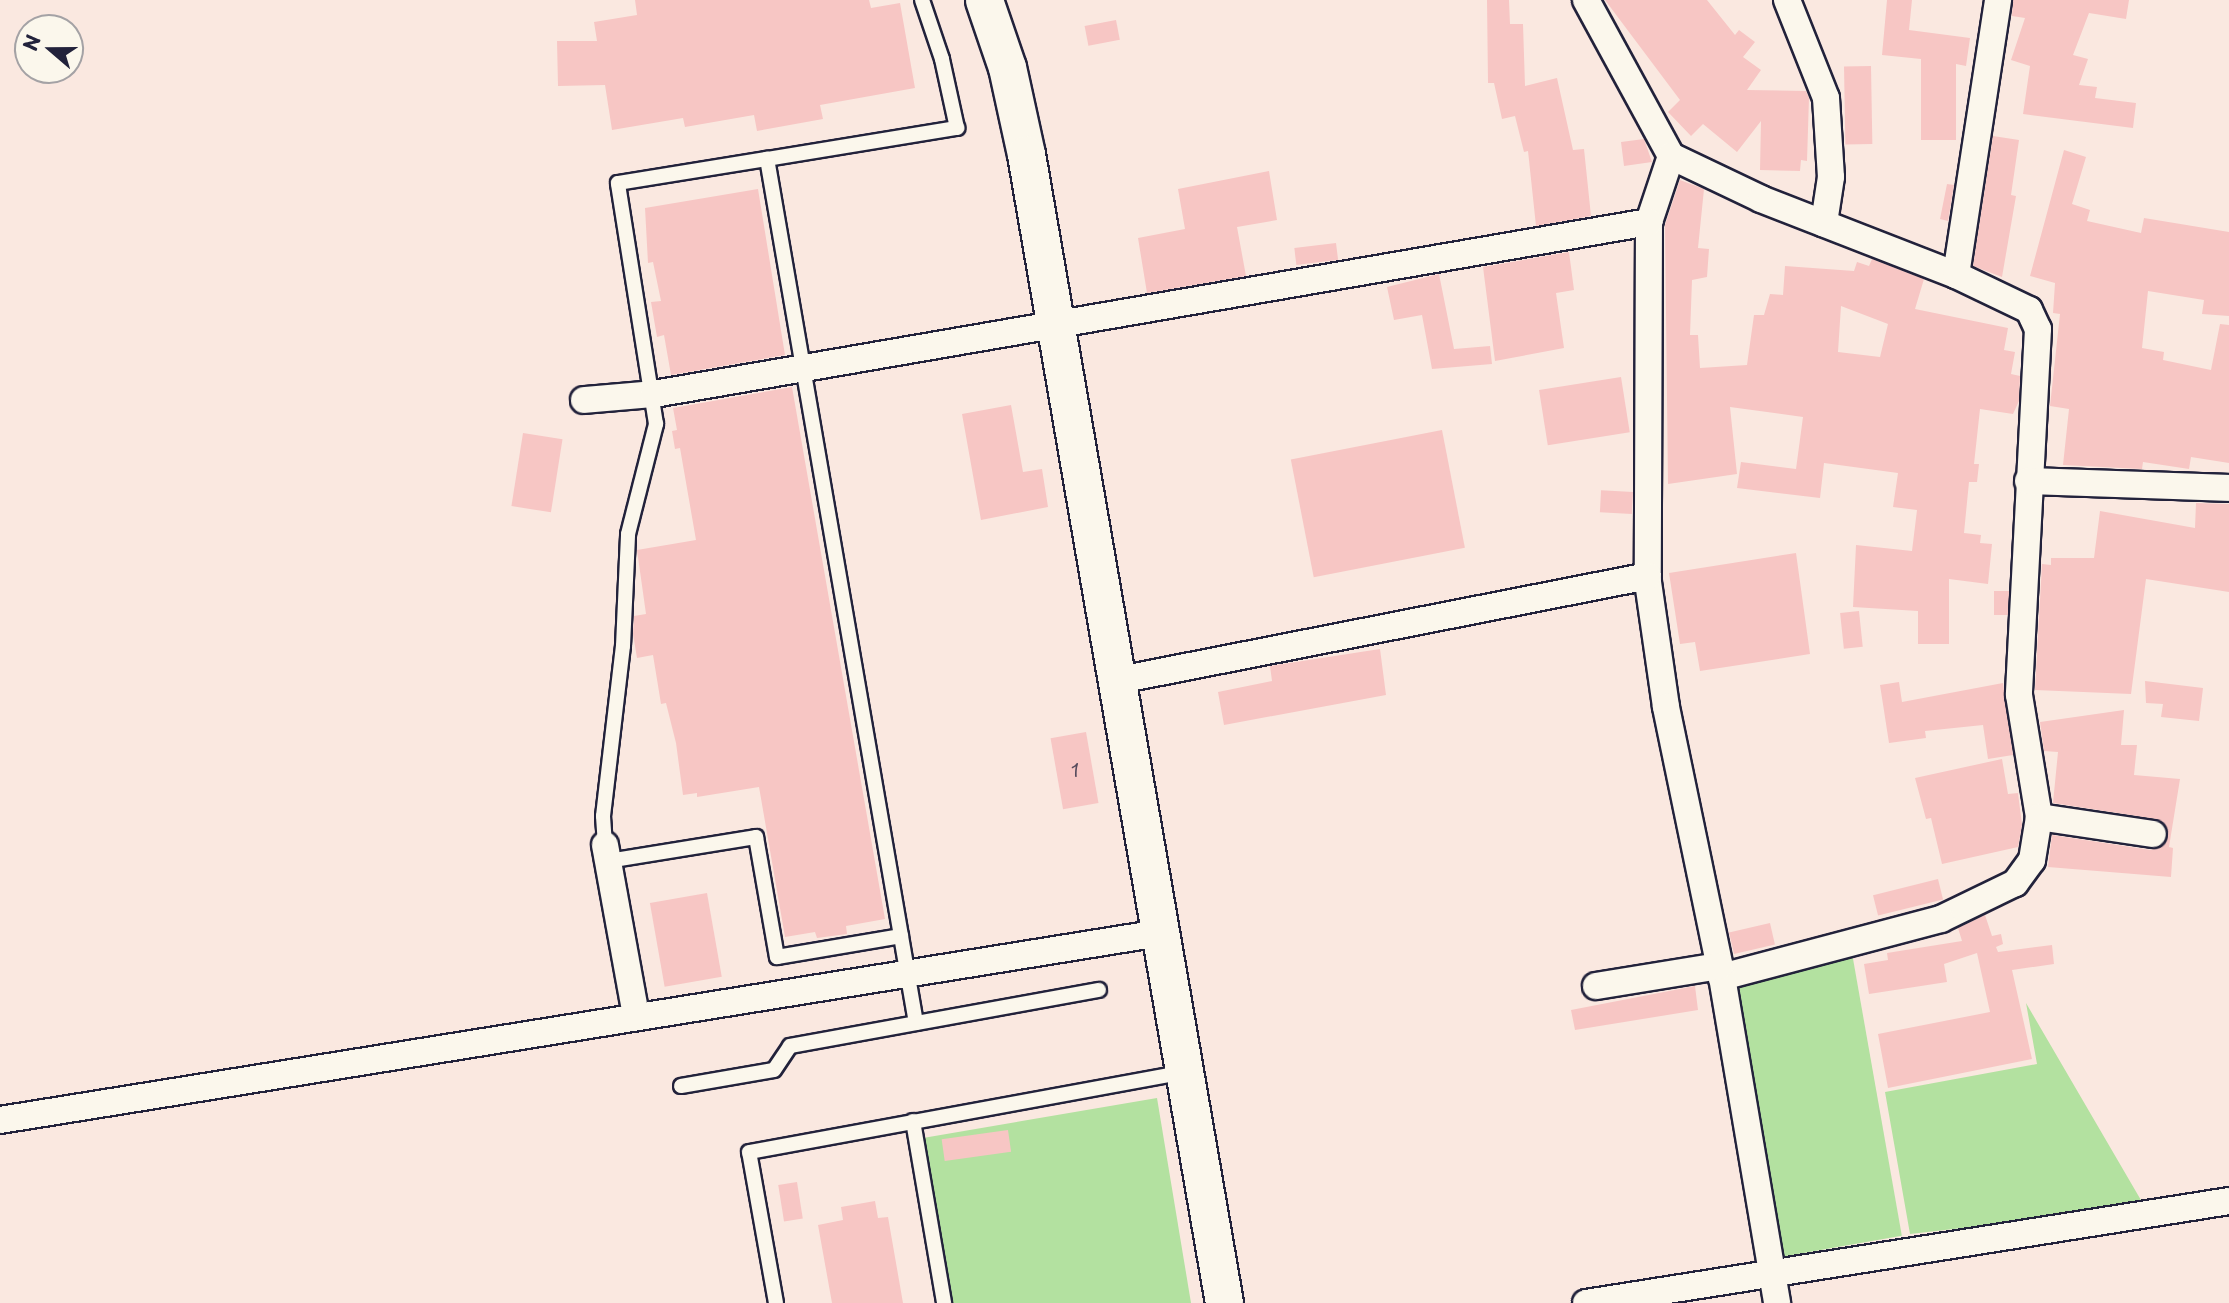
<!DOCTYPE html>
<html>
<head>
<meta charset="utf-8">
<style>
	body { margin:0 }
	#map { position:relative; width:2229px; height:1303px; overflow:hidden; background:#fae8e0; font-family:"Playpen Sans",sans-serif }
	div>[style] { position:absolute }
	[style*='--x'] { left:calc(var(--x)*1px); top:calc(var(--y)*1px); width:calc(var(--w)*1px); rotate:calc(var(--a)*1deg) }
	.green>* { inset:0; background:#b3e1a0; transform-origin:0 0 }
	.building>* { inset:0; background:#f7c6c4; transform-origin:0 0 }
	.roads { filter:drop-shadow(2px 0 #22223b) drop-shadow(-2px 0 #22223b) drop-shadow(0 2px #22223b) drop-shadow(0 -2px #22223b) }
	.lane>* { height:14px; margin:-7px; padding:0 7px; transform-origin:7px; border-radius:7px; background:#fbf7ec }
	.street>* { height:26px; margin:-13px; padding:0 13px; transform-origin:13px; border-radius:13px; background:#fbf7ec }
	.secondary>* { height:37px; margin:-18.5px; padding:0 18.5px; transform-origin:18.5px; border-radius:18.5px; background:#fbf7ec }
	span { translate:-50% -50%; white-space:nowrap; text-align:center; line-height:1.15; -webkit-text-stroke:5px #fbf7ec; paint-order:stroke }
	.number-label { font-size:18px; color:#574b5d }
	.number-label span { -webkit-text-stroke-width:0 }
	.north { position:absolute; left:14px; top:14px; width:70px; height:70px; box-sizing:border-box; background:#fbf7ec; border:2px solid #a4a2a5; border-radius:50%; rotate:290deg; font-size:19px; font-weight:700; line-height:28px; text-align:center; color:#22223b }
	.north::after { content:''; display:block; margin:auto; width:24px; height:32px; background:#22223b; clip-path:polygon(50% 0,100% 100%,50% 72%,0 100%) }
</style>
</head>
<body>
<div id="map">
	<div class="green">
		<i style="left:1852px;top:953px;width:287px;height:126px;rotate:80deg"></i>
		<i style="clip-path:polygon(2026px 1003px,2145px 1207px,1910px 1234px,1885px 1092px,2037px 1064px)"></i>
		<i style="clip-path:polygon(1157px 1098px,1191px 1303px,951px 1303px,923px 1138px)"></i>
	</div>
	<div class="building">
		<i style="clip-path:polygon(635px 0,869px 0,871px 8px,900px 3px,915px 88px,820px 105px,823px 119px,757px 131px,754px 115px,685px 127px,683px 118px,612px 130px,605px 85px,558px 86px,557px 41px,597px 41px,594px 22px,637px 15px)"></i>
		<i style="clip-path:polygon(1487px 0,1509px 0,1510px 24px,1523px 24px,1525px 86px,1557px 78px,1573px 150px,1584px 149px,1591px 216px,1536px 226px,1528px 151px,1524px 152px,1515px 116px,1502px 119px,1494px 83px,1488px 83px)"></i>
		<i style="clip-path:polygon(1605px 0,1707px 0,1735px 35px,1739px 30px,1755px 42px,1743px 57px,1761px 70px,1747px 90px,1806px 91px,1809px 98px,1807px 161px,1801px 160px,1800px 171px,1760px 170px,1761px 121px,1737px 152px,1703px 124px,1691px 136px,1668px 112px,1680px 100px)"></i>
		<i style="clip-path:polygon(1887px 0,1912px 0,1909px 30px,1970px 38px,1966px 66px,1956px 64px,1956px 140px,1921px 140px,1921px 59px,1882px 55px)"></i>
		<i style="clip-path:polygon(2013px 0,2129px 0,2126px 19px,2089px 13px,2073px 55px,2088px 59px,2079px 85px,2097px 87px,2095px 98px,2136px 103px,2133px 128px,2023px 114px,2030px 66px,2011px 60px,2025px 18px,2012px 16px)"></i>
		<i style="left:1116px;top:20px;width:20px;height:32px;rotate:79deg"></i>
		<i style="left:1871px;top:66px;width:78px;height:27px;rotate:89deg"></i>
		<i style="clip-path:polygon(1993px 136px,2019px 140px,2011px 195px,2016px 196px,2002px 277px,1973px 266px)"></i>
		<i style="clip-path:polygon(1644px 139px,1652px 162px,1624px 166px,1621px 142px)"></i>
		<i style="clip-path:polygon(2064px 150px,2086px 157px,2072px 204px,2090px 210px,2087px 221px,2141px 233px,2144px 218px,2229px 232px,2229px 316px,2202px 314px,2204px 300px,2148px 291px,2142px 348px,2164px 352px,2163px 360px,2211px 370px,2220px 324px,2229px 325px,2229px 463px,2191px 457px,2189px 469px,2143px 462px,2142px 469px,2063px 465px,2069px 409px,2050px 406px,2060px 314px,2053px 313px,2055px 283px,2030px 276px)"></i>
		<i style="clip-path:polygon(1269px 171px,1277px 220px,1237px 227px,1246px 276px,1147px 293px,1138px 238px,1185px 229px,1178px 189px)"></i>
		<i style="clip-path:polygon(evenodd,1680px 180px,1704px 189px,1698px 248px,1709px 249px,1707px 277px,1692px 280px,1690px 335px,1698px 335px,1700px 368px,1747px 365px,1754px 315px,1764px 315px,1770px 294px,1783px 295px,1785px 266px,1854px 271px,1857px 262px,1869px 266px,1872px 259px,1924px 279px,1915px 309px,2008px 328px,2004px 350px,2015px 352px,2011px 374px,2020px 376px,2019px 401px,2013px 414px,1980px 409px,1974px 464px,1979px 464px,1977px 482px,1969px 482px,1964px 533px,1981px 535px,1980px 543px,1992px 544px,1988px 584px,1949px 579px,1949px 644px,1918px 644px,1918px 611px,1853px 607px,1856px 545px,1912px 551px,1917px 510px,1893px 507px,1898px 473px,1824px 463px,1820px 498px,1737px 488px,1741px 462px,1796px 469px,1803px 417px,1730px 407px,1737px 474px,1668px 484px,1665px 225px,1680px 180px,1841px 306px,1888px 324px,1880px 357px,1838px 352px,1841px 306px)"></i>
		<i style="clip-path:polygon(1947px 184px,1954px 185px,1948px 221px,1940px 219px)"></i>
		<i style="clip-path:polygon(758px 189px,785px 355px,671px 375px,664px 335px,657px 337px,651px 302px,661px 301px,653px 262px,648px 263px,645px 208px)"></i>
		<i style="left:1336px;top:243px;width:17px;height:42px;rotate:83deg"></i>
		<i style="clip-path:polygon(1569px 252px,1574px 290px,1556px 293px,1564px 348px,1495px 361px,1483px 267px)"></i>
		<i style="clip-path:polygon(1439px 274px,1454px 349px,1490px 346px,1492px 364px,1432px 369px,1422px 315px,1394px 320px,1387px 287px)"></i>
		<i style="left:1621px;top:377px;width:56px;height:83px;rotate:81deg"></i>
		<i style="clip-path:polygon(792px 387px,885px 919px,846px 926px,847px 934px,817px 938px,815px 932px,785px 937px,759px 787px,697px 797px,697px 793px,683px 795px,676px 743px,666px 703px,661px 704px,653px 655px,637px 658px,633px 634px,634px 616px,646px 614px,637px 550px,696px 540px,680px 448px,675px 449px,672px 431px,677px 430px,673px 408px)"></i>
		<i style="clip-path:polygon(1011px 405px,1023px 472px,1042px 469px,1048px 507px,981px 520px,962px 414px)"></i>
		<i style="left:1442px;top:430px;width:120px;height:154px;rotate:79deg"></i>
		<i style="left:523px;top:433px;width:40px;height:74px;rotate:9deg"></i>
		<i style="left:1633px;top:492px;width:22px;height:32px;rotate:93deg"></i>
		<i style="clip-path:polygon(2196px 503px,2229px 504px,2229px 592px,2146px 579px,2131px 694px,2035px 690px,2042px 564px,2051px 565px,2051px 558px,2094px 558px,2100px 511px,2195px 528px)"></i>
		<i style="clip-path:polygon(1796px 553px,1810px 654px,1700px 671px,1695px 642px,1680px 644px,1669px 573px)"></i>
		<i style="left:1994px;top:591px;width:15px;height:24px"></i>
		<i style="left:1859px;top:611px;width:36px;height:19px;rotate:84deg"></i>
		<i style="clip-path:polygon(1380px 649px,1386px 695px,1224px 725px,1218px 692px,1272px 681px,1270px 666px)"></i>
		<i style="clip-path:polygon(2145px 681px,2203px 688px,2199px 721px,2161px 717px,2163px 704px,2146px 703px)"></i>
		<i style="clip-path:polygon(1899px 682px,1902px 702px,2003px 683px,2013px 755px,1988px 759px,1983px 725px,1925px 731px,1926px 738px,1889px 743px,1880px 685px)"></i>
		<i style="clip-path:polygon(2124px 710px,2121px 745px,2137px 745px,2134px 775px,2180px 779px,2169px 847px,2173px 848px,2171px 877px,2048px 867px,2052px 835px,2151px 850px,2166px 843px,2167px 828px,2156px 819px,2053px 803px,2058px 752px,2044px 751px,2040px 722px)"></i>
		<i style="left:1086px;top:732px;width:72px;height:36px;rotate:80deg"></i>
		<i style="clip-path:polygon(2002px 759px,2008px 794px,2018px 793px,2022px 825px,2018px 847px,1942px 864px,1931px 818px,1926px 819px,1915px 778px)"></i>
		<i style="left:1938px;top:879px;width:21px;height:67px;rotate:76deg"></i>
		<i style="left:707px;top:893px;width:85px;height:58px;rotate:80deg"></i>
		<i style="clip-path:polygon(1985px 915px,1992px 936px,2001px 934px,2003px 944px,1996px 947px,1998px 952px,2052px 945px,2054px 964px,2012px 970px,2032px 1059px,1888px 1088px,1878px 1034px,1990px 1012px,1977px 953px,1944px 964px,1947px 982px,1869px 994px,1864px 964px,1888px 960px,1887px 953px,1962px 941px,1958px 928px)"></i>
		<i style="left:1770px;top:923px;width:22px;height:42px;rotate:77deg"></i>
		<i style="clip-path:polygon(1695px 986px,1698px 1010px,1575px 1030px,1571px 1010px)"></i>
		<i style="left:1008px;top:1130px;width:22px;height:67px;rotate:82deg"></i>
		<i style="left:797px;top:1182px;width:37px;height:19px;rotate:81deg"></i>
		<i style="clip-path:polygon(875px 1201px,878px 1218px,888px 1217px,903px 1303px,832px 1303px,818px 1225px,843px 1220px,841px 1207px)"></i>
	</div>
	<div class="roads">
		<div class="lane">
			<i style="--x:605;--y:845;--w:29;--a:-94"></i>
			<i style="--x:603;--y:816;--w:171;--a:-83.3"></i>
			<i style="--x:623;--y:646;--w:112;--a:-87.4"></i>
			<i style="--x:628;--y:534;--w:114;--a:-75.7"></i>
			<i style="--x:656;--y:424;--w:244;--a:-99"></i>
			<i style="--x:618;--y:183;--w:151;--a:-9.2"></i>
			<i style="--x:608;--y:861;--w:150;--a:-9.2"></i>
			<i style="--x:756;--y:837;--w:122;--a:80.1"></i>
			<i style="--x:777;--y:957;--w:126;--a:-9.6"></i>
			<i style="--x:916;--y:1023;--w:877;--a:-99.78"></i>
			<i style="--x:767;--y:159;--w:193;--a:-9.3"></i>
			<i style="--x:957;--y:128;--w:71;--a:-102.3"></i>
			<i style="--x:942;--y:59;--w:62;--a:-108.7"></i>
			<i style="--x:681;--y:1086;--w:94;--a:-9.8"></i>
			<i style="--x:774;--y:1070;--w:29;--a:-56"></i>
			<i style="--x:790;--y:1046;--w:314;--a:-10.3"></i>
			<i style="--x:913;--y:1121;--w:185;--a:80.3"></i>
			<i style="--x:776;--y:1303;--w:153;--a:-100.1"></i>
			<i style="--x:749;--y:1152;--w:443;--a:-10.4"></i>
		</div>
		<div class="street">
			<i style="--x:1586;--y:0;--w:178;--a:61.4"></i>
			<i style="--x:1671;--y:156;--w:100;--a:25.5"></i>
			<i style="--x:1761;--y:199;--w:209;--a:21.3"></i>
			<i style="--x:1956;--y:275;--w:81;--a:25.6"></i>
			<i style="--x:2029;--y:310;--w:21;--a:65"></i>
			<i style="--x:2038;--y:329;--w:366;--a:93"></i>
			<i style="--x:2019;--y:695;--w:124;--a:80.7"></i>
			<i style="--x:2039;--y:817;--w:44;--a:99.2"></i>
			<i style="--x:2032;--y:860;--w:29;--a:126"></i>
			<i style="--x:2015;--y:883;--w:82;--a:154.1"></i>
			<i style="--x:1941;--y:919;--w:227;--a:165.2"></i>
			<i style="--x:1787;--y:0;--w:105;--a:68.3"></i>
			<i style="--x:1826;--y:98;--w:79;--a:86.4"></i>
			<i style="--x:1831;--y:177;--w:47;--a:98.7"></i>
			<i style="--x:1671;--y:156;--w:70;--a:108.4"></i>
			<i style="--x:1649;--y:222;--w:360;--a:90.2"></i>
			<i style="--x:1648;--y:582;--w:126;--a:81.8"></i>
			<i style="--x:1666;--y:707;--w:276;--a:78.3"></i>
			<i style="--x:1722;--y:977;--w:331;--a:80.4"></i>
			<i style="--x:1956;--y:275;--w:278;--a:-81.3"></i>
			<i style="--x:584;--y:400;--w:70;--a:-4.9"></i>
			<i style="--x:654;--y:394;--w:1010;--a:-9.81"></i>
			<i style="--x:2028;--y:481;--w:201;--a:2"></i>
			<i style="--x:1114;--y:681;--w:544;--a:-11.12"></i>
			<i style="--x:2039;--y:817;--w:115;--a:8.5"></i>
			<i style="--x:605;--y:845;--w:174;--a:79.7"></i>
			<i style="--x:1596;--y:986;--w:125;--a:-9.2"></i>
			<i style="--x:0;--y:1120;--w:1175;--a:-9.16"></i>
			<i style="--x:1586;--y:1303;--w:651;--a:-9.01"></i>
		</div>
		<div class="secondary">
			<i style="--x:984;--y:0;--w:71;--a:71.1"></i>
			<i style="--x:1007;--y:67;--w:89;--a:77.7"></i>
			<i style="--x:1026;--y:154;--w:1166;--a:80.22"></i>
		</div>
	</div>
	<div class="number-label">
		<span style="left:1075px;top:770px">1</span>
	</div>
	<div class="north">N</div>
</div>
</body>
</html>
